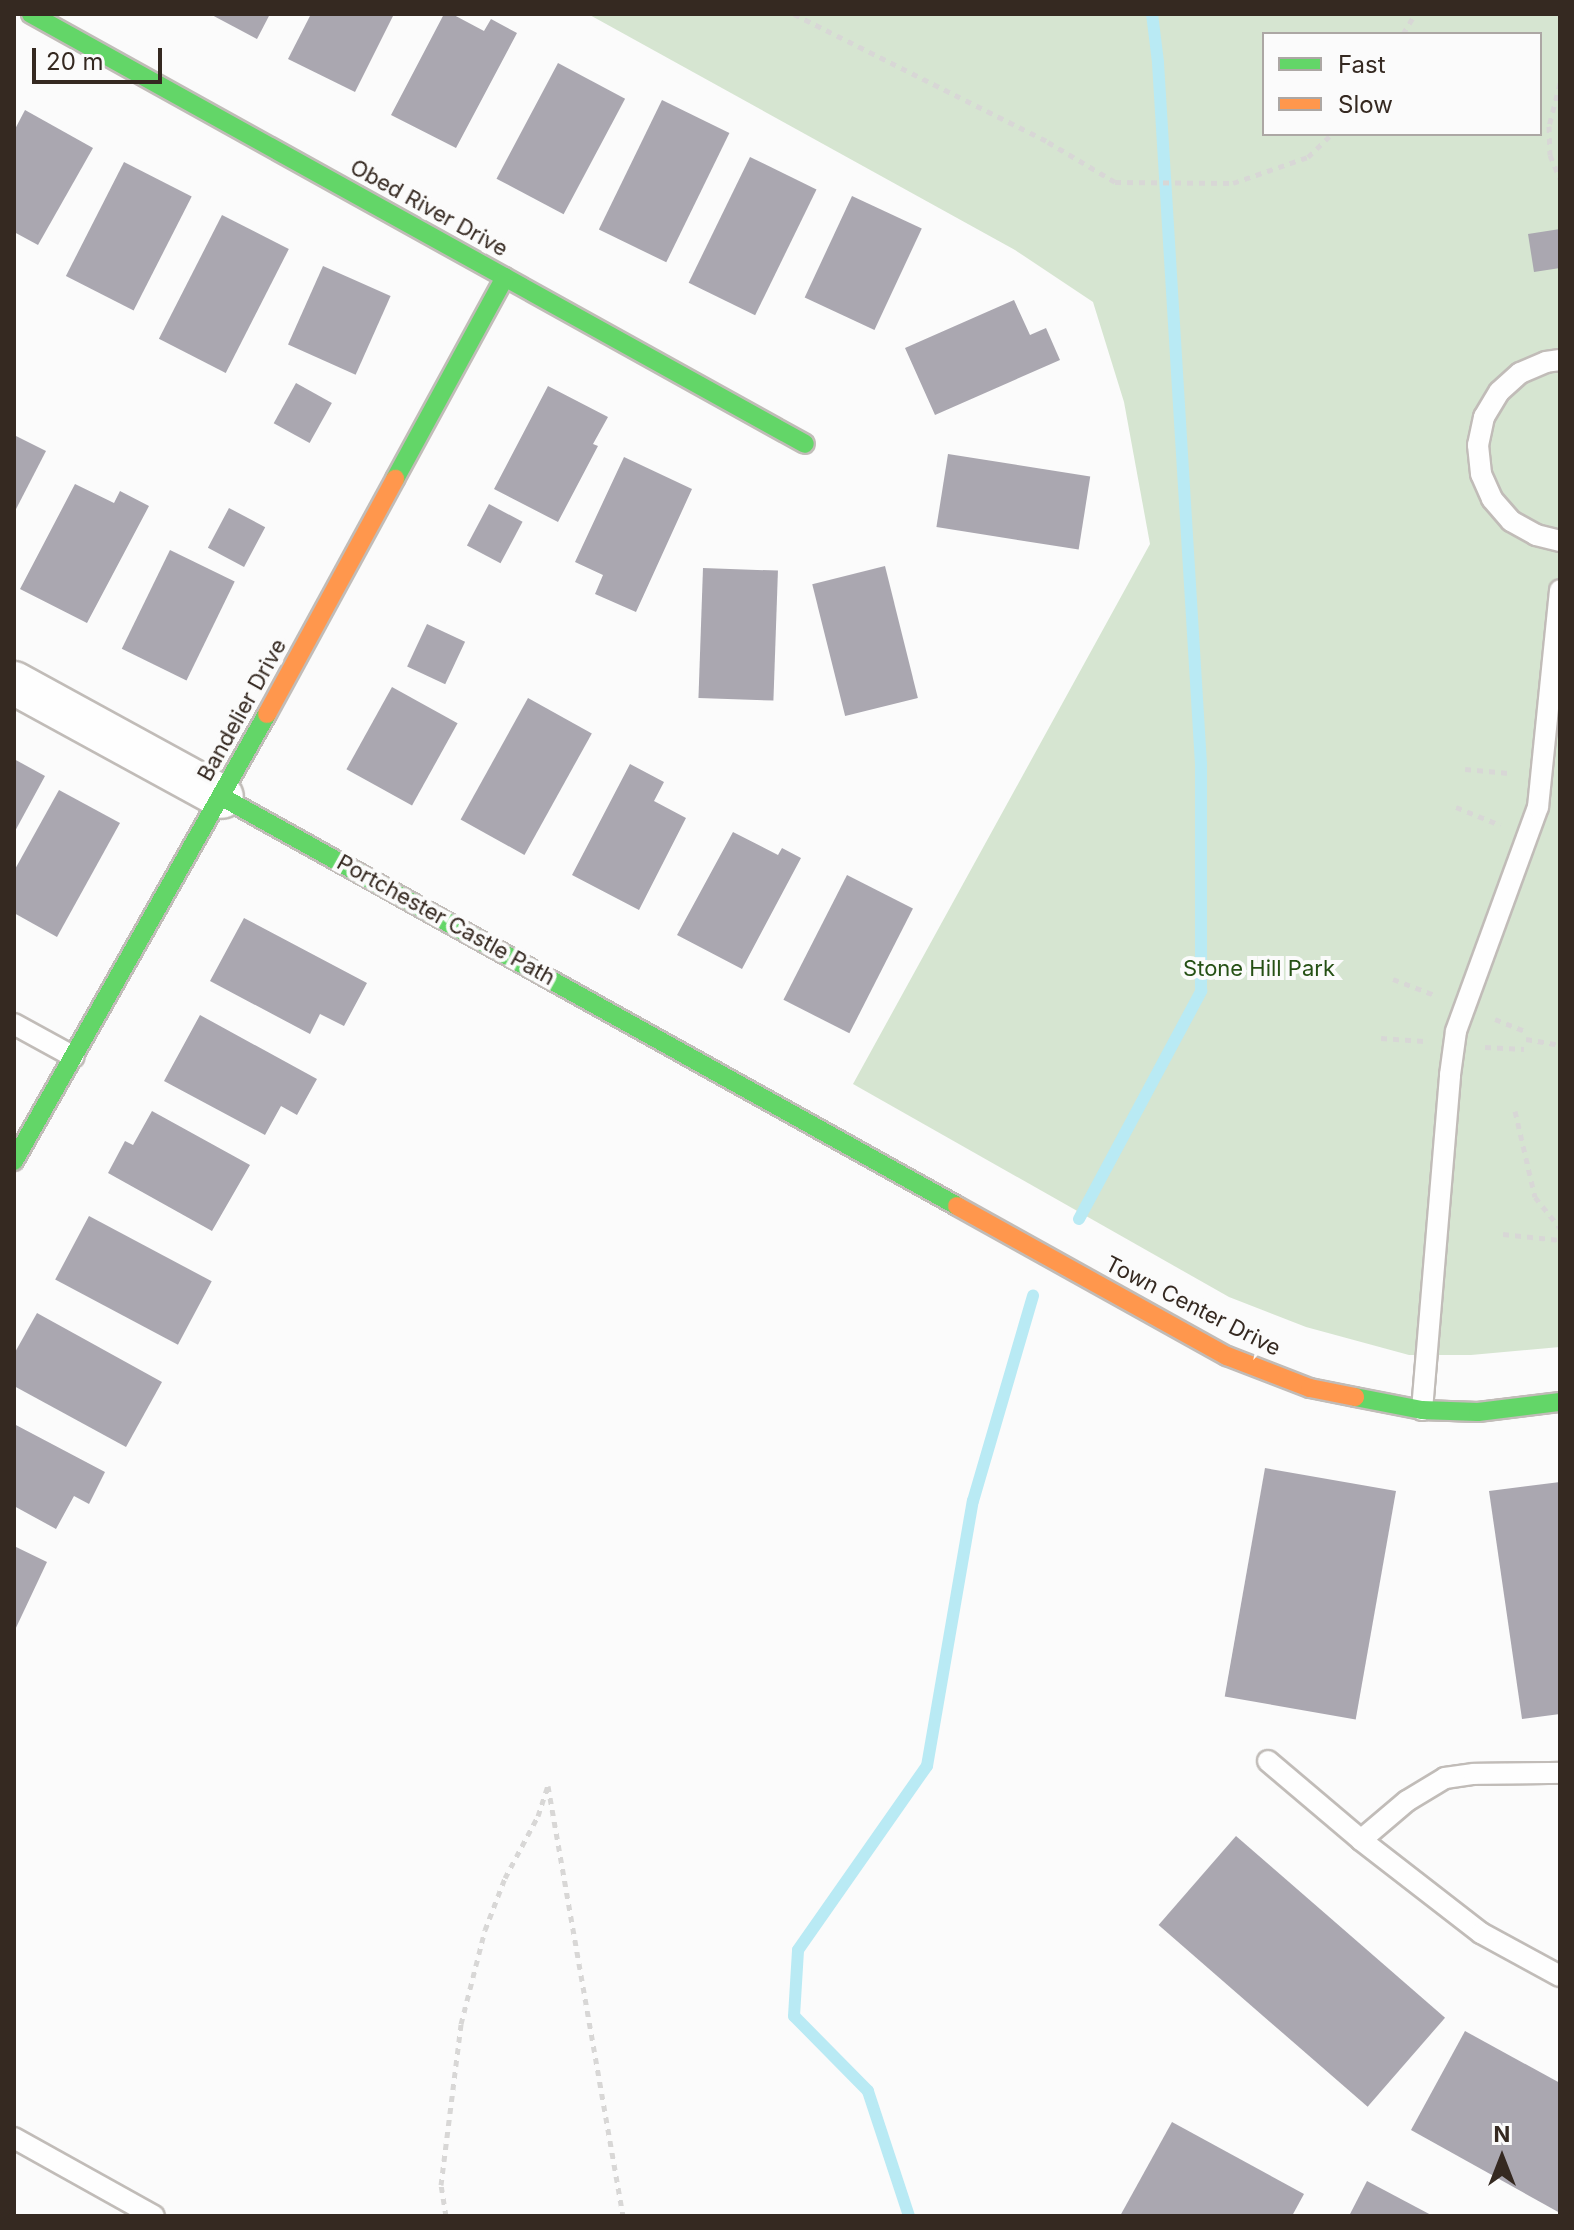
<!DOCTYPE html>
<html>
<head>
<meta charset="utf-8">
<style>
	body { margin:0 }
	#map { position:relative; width:1574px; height:2230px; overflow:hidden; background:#fbfbfb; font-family:Inter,sans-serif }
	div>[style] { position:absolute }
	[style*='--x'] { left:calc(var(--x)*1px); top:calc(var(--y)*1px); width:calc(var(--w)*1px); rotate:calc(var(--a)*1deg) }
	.green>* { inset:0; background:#d6e5d1 }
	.stream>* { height:12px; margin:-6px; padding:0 6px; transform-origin:6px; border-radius:6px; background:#b9eaf4 }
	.building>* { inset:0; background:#aaa7b0; transform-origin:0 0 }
	.path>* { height:5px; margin-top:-2.5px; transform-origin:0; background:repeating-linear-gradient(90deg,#d8d7d6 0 6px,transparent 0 12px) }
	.roads { filter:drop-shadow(2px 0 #c1bcb8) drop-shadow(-2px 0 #c1bcb8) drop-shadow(0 2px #c1bcb8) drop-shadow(0 -2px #c1bcb8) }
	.lane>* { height:20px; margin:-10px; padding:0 10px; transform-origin:10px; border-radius:10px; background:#fefefe }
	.street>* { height:42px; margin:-21px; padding:0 21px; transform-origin:21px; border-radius:21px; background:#fefefe }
	.fast>* { height:18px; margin:-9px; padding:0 9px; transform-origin:9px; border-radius:9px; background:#63d668 }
	.slow>* { height:18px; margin:-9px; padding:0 9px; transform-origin:9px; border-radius:9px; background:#ff974d }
	span { translate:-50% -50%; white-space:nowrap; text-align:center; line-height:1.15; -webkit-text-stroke:8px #fbfbfb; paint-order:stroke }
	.street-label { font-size:22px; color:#352921 }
	.park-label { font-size:22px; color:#255014 }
	.frame { position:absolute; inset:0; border:16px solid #352921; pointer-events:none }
	.legend { position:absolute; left:1262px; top:32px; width:280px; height:104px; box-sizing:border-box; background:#fbfbfb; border:2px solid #aca7a4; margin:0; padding:10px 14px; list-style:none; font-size:24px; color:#352921 }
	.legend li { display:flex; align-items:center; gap:16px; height:40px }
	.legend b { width:40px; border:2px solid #aca7a4 }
	.north { position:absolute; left:1462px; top:2118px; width:80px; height:80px; -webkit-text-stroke:6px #fbfbfb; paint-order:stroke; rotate:0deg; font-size:22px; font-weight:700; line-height:32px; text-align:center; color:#352921 }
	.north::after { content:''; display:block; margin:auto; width:28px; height:36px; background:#352921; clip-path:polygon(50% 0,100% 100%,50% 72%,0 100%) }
	.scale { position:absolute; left:32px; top:48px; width:130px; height:36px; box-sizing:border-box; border:4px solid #352921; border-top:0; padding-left:10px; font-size:24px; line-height:28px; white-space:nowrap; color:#352921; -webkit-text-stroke:6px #fbfbfb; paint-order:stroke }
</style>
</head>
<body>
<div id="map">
	<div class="green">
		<i style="clip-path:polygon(evenodd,588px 14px,1560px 14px,1560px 1347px,1471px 1355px,1409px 1355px,1306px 1327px,1229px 1297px,853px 1084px,1150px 544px,1124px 402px,1093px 302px,1015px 250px,588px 14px,1264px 34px,1540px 34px,1540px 134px,1264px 134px,1264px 34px)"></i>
	</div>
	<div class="stream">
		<i style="--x:1079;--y:1219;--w:259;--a:-61.8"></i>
		<i style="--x:1201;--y:991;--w:227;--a:-90"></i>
		<i style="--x:1201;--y:764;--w:703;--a:-93.51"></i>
		<i style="--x:1158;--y:62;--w:48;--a:-97.1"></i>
		<i style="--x:909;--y:2216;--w:132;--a:-108.2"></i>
		<i style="--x:868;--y:2091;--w:105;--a:-134.6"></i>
		<i style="--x:794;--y:2016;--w:66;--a:-86.5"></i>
		<i style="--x:798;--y:1950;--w:225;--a:-55"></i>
		<i style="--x:927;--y:1766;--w:269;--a:-80.2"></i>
		<i style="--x:973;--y:1501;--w:214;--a:-73.7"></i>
	</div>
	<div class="building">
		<i style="clip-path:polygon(210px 14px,270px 14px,257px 39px)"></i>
		<i style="clip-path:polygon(311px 14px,394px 14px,355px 92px,288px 59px)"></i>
		<i style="clip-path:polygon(444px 14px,452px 14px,484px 31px,491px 19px,517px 33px,456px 148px,391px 115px)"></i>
		<i style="left:558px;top:63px;width:76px;height:131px;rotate:28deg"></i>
		<i style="left:662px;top:100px;width:75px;height:144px;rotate:26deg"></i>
		<i style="clip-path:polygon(25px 110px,93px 148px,38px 245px,14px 232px,14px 131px)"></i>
		<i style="left:750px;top:157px;width:74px;height:140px;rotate:26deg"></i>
		<i style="left:124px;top:162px;width:76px;height:128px;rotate:27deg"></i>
		<i style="left:852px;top:196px;width:77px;height:112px;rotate:25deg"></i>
		<i style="left:222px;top:215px;width:75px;height:139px;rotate:27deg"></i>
		<i style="clip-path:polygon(1560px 229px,1560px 268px,1534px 272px,1528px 234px)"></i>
		<i style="left:323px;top:266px;width:74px;height:86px;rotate:24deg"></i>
		<i style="clip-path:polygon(1014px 300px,1030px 335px,1046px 328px,1060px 360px,935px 415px,905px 348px)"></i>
		<i style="left:296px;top:383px;width:41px;height:46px;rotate:29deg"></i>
		<i style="clip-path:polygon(548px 386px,608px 417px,593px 444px,598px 446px,558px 522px,494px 489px)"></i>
		<i style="clip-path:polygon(14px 435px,46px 451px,14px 513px)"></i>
		<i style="left:948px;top:454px;width:144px;height:74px;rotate:9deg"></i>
		<i style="clip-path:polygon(624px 457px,692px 489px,636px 612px,595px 594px,603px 575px,575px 562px)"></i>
		<i style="clip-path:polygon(75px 484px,114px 503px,120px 491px,149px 506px,87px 623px,20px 589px)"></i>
		<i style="left:489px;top:504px;width:38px;height:47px;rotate:28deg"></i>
		<i style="left:229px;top:508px;width:41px;height:45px;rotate:28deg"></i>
		<i style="left:170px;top:550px;width:72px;height:110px;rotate:26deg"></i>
		<i style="left:885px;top:566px;width:136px;height:75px;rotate:76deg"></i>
		<i style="left:703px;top:568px;width:75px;height:130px;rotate:2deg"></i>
		<i style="left:427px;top:624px;width:42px;height:47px;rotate:25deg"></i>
		<i style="left:392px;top:687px;width:75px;height:94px;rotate:29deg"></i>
		<i style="left:528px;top:698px;width:73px;height:139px;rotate:29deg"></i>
		<i style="clip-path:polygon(14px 759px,45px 776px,14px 833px)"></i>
		<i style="clip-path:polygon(630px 764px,664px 782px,654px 801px,686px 818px,639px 910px,572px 875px)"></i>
		<i style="clip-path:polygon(59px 790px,120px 823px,57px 937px,14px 913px,14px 871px)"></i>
		<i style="clip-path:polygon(733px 832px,778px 855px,782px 848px,801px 858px,742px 969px,677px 935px)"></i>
		<i style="left:847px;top:875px;width:74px;height:140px;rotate:27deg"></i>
		<i style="clip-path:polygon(244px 918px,367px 983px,344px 1026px,320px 1014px,310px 1034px,210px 981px)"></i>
		<i style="clip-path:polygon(200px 1015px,317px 1079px,297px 1115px,281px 1106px,265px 1135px,164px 1081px)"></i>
		<i style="clip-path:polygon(152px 1111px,250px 1165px,212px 1231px,108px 1173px,125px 1141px,133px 1145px)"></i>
		<i style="left:89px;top:1216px;width:139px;height:72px;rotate:28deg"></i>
		<i style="clip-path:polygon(37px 1313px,162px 1382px,126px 1447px,14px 1386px,14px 1354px)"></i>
		<i style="clip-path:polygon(14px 1424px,105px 1472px,89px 1504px,74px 1496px,56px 1529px,14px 1506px)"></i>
		<i style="left:1265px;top:1468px;width:133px;height:232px;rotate:10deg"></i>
		<i style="clip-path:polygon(1560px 1482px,1560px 1714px,1522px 1719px,1489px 1491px)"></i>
		<i style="clip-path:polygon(14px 1546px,47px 1562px,14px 1632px)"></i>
		<i style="left:1236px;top:1836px;width:277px;height:118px;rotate:41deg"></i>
		<i style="clip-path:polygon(1465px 2031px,1560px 2083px,1560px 2213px,1411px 2130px)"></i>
		<i style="clip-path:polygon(1172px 2122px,1304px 2194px,1292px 2216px,1120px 2216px)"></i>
		<i style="clip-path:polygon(1367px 2181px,1433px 2216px,1349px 2216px)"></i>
	</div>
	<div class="path">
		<i style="--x:794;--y:14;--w:284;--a:26.7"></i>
		<i style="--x:1048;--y:142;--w:78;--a:30.8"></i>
		<i style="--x:1115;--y:182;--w:118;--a:0.5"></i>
		<i style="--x:1233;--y:183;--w:79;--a:-19.1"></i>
		<i style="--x:1308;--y:157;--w:33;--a:-44"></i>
		<i style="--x:1403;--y:34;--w:23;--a:-59"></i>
		<i style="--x:1560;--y:83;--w:44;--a:104.3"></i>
		<i style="--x:1549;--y:126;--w:29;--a:88"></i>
		<i style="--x:1550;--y:155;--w:26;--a:67"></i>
		<i style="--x:1465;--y:769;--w:44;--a:5.2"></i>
		<i style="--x:1456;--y:807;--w:48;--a:22.2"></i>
		<i style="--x:1393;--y:979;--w:47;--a:21.1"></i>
		<i style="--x:1495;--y:1019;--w:35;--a:22"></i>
		<i style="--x:1381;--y:1038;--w:43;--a:4"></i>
		<i style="--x:1526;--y:1039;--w:35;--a:10"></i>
		<i style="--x:1485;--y:1047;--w:39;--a:3"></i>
		<i style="--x:1515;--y:1111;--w:88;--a:76.9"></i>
		<i style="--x:1535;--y:1197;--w:40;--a:51"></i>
		<i style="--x:1503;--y:1234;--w:57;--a:6"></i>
		<i style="--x:446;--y:2216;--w:31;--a:-99"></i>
		<i style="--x:441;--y:2185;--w:162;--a:-82.9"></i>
		<i style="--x:461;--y:2024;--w:97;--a:-75.7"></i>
		<i style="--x:485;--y:1930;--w:56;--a:-69"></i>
		<i style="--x:505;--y:1878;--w:70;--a:-62"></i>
		<i style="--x:538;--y:1816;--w:32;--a:-72"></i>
		<i style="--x:548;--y:1786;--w:436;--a:80.1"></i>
	</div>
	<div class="roads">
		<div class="lane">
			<i style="--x:1560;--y:360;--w:14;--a:172"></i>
			<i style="--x:1546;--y:362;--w:28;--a:157"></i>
			<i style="--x:1520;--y:373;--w:28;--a:138"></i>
			<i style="--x:1499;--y:392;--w:29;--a:121"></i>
			<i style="--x:1484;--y:417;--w:29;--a:102"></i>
			<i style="--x:1478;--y:445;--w:29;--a:84"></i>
			<i style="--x:1481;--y:474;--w:27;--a:66"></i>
			<i style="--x:1492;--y:499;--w:29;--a:49"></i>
			<i style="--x:1511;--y:521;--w:29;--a:29"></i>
			<i style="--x:1536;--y:535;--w:25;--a:14"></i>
			<i style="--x:14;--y:1024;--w:68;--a:28.8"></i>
			<i style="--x:1422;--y:1410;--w:336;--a:-85.2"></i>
			<i style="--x:1450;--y:1075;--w:44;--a:-82.2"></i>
			<i style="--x:1456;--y:1031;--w:239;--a:-69.9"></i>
			<i style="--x:1538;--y:807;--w:218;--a:-84.2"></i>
			<i style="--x:1268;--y:1761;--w:122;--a:40.3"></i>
			<i style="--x:1361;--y:1840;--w:152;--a:37.8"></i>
			<i style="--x:1481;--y:1933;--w:90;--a:28.6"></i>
			<i style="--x:1361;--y:1840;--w:60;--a:-40.3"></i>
			<i style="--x:1407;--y:1801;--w:44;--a:-31.2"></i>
			<i style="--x:1445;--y:1778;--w:29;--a:-8"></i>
			<i style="--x:1474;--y:1774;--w:86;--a:-0.7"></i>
			<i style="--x:14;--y:2138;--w:160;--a:29.1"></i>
		</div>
		<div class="street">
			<i style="--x:14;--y:683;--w:237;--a:28.7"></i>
		</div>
		<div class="fast">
			<i style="--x:31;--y:14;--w:885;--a:29.05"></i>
			<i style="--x:395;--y:479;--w:230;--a:-61.4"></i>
			<i style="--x:222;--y:797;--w:841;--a:29.09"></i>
			<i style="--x:14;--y:1161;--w:514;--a:-60.49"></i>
			<i style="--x:1355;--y:1397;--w:68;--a:11"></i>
			<i style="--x:1422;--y:1410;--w:56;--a:2"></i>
			<i style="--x:1478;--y:1412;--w:83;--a:-7"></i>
		</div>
		<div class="slow">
			<i style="--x:267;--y:714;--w:268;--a:-61.4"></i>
			<i style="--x:957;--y:1206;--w:309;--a:29.1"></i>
			<i style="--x:1227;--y:1356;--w:89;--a:21.1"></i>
			<i style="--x:1310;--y:1388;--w:46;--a:11.3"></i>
		</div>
	</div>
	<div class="street-label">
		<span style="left:429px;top:208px;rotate:29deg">Obed River Drive</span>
		<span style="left:242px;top:710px;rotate:-61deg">Bandelier Drive</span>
		<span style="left:446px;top:920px;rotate:29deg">Portchester Castle Path</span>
		<span style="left:1193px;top:1306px;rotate:27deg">Town Center Drive</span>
	</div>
	<div class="park-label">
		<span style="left:1259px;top:969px">Stone Hill Park</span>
	</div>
	<div class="frame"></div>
	<ul class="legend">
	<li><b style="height:10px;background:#63d668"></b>Fast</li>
	<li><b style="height:10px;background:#ff974d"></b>Slow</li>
	</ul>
	<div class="north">N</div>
	<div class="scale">20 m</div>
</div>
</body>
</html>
